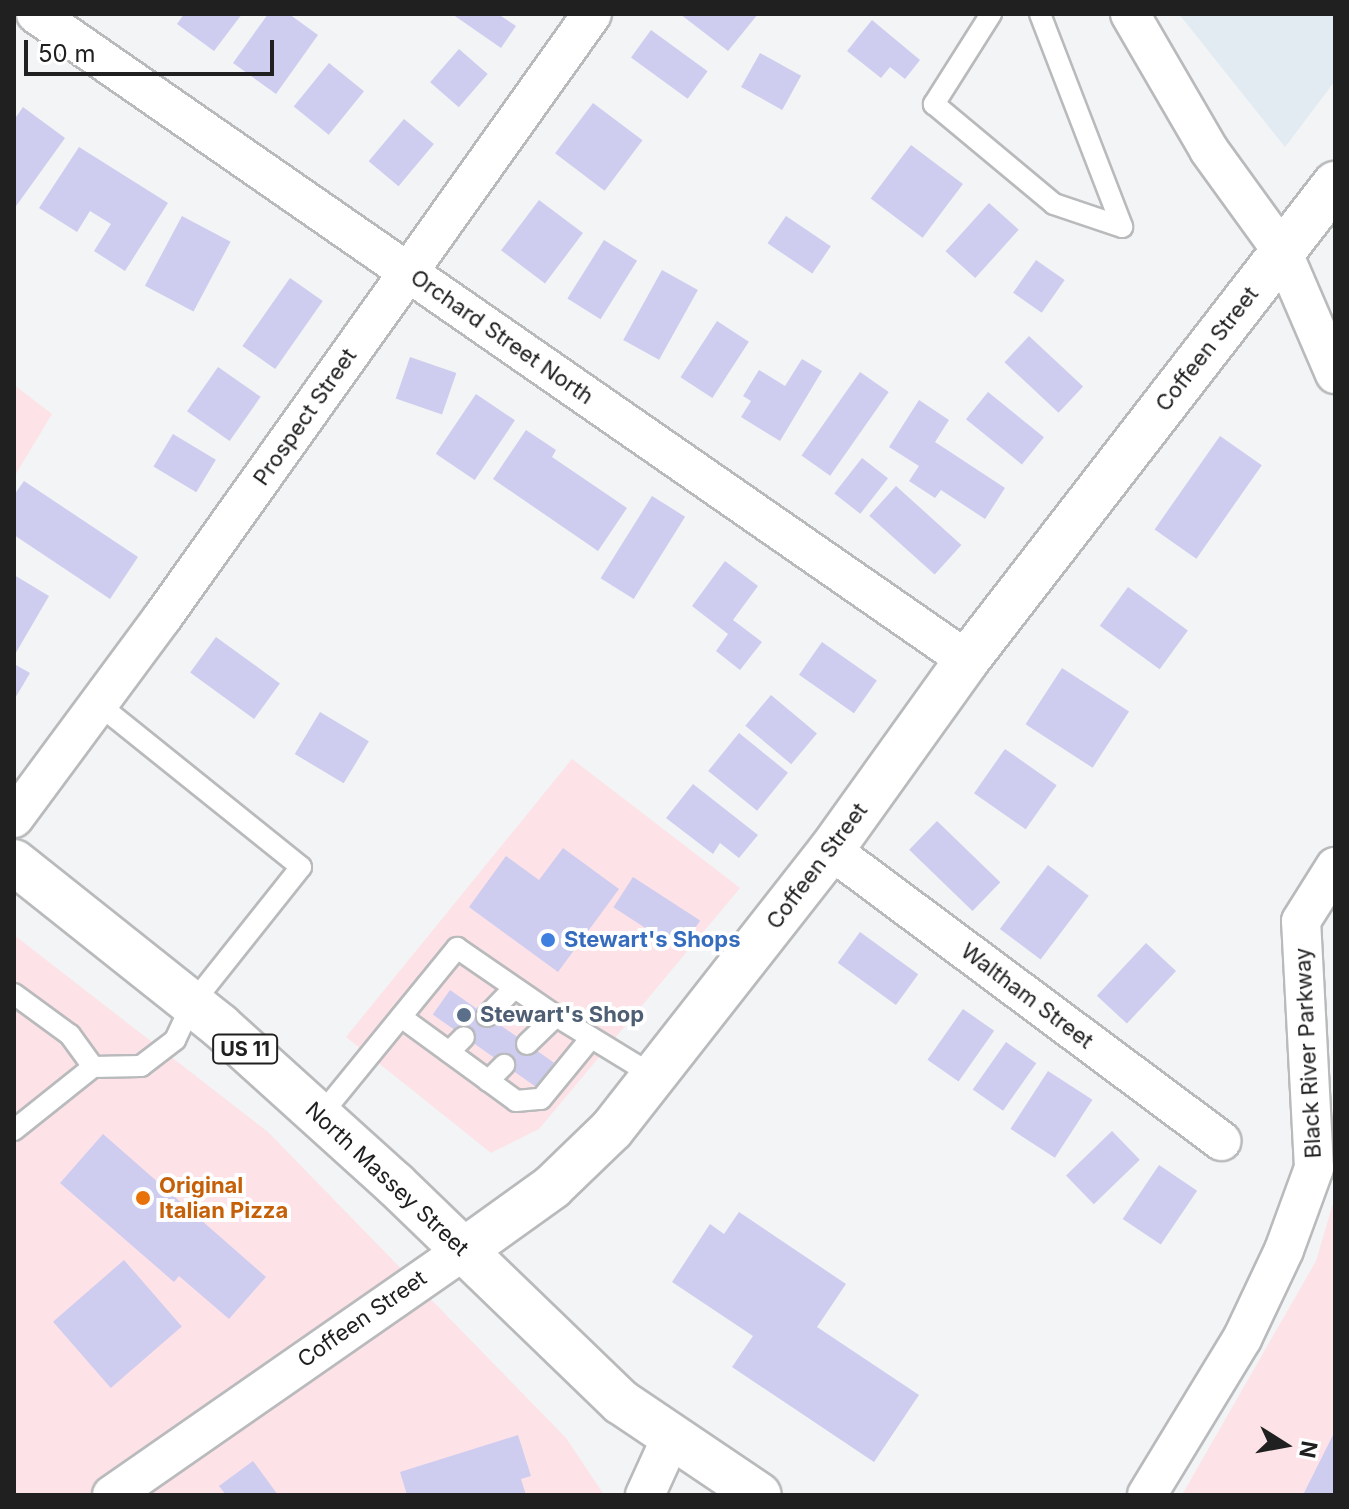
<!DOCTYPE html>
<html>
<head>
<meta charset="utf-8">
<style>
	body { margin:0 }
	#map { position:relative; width:1349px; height:1509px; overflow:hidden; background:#f2f4f5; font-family:Inter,sans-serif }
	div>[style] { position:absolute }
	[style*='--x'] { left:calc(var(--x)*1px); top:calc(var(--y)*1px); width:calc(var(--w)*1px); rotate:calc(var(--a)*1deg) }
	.commercial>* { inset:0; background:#fde2e7 }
	.built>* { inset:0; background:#e3ebf2 }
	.building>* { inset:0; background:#cecdf0; transform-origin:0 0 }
	.roads { filter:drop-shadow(2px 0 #b9babc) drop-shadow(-2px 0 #b9babc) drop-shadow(0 2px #b9babc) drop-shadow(0 -2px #b9babc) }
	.service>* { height:20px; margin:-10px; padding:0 10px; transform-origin:10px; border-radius:10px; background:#fff }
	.minor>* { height:38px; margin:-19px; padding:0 19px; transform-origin:19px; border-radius:19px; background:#fff }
	.secondary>* { height:44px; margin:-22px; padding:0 22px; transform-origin:22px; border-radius:22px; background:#fff }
	.primary>* { height:44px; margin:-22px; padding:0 22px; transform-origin:22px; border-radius:22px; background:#fff }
	.dots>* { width:22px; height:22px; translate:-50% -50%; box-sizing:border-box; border:4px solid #fff; border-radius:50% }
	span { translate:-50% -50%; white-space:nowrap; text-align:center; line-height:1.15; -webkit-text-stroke:8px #fff; paint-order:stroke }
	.shield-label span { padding:2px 6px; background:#fff; border:2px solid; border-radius:6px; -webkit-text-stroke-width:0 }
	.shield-label { font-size:20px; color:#202021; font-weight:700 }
	.street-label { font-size:22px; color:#202021 }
	.shop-label { font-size:22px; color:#366cbe; font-weight:700 }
	.left { translate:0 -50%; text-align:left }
	.service-label { font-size:22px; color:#4e5e75; font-weight:700 }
	.food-label { font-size:22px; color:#c56008; font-weight:700 }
	.frame { position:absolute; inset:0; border:16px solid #202021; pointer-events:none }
	.north { position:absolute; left:1245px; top:1405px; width:80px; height:80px; -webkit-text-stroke:6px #fff; paint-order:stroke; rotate:101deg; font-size:22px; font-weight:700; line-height:32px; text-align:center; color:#202021 }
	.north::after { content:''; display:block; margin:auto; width:28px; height:36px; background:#202021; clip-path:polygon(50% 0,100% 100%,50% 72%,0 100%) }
	.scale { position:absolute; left:24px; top:40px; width:250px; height:36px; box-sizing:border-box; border:4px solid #202021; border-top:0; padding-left:10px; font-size:24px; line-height:28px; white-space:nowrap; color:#202021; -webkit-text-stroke:6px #fff; paint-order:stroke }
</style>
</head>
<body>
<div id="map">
	<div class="commercial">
		<i style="clip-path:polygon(14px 385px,52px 414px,14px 477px)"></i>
		<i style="clip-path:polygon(572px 759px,740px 888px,539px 1129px,491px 1153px,346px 1037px)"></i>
		<i style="clip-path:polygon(14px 935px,268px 1132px,566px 1438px,604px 1495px,14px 1495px)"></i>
		<i style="clip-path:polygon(1335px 1197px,1335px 1495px,1182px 1495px,1316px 1261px)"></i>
	</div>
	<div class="built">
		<i style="clip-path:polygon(1179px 14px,1335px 14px,1335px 81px,1285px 147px)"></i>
	</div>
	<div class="building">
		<i style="clip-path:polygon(184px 14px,242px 14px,214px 51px,177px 24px)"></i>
		<i style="clip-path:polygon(268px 14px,289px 14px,318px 35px,276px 94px,233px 63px)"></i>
		<i style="clip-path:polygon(452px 14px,498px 14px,516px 26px,501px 48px)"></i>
		<i style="clip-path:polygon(680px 14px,758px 14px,728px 51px)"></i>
		<i style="clip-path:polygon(872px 20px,920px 60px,905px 79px,890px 67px,881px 78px,847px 51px)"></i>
		<i style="left:651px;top:30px;width:70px;height:34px;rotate:36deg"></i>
		<i style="left:459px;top:49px;width:38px;height:44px;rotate:41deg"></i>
		<i style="left:760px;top:53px;width:47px;height:39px;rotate:29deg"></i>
		<i style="left:329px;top:63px;width:45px;height:56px;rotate:39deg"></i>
		<i style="left:593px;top:103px;width:62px;height:63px;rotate:37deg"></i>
		<i style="clip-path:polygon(23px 107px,65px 138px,14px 209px,14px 120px)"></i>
		<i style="left:404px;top:119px;width:39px;height:55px;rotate:40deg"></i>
		<i style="left:911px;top:145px;width:65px;height:67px;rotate:37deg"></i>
		<i style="clip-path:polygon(79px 147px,168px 203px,125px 271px,94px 251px,111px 224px,90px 211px,77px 232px,39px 208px)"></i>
		<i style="left:539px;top:200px;width:55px;height:63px;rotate:37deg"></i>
		<i style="left:989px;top:203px;width:40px;height:65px;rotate:42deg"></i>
		<i style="left:182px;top:216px;width:55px;height:79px;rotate:28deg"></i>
		<i style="left:786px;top:216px;width:54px;height:33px;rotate:34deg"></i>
		<i style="left:604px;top:240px;width:39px;height:69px;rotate:32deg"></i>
		<i style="left:1036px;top:260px;width:35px;height:40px;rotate:35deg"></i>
		<i style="left:662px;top:270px;width:41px;height:80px;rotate:29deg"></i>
		<i style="left:290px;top:278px;width:40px;height:83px;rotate:35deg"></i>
		<i style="left:717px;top:321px;width:38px;height:67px;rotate:33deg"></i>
		<i style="left:1029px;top:336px;width:74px;height:36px;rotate:43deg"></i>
		<i style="left:410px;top:357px;width:49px;height:44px;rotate:19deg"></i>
		<i style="clip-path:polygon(802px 359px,822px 371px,780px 441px,741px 417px,751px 401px,743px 396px,759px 370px,785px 386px)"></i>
		<i style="left:218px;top:367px;width:52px;height:54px;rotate:35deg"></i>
		<i style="left:860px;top:372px;width:35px;height:102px;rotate:35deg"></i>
		<i style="left:988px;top:392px;width:72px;height:35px;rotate:39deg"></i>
		<i style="left:476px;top:394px;width:47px;height:72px;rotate:34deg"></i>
		<i style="clip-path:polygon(919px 400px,949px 420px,935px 442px,1005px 488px,985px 519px,941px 490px,935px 498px,909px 481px,919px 466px,889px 447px)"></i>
		<i style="clip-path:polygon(526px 430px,556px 450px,552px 457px,627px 508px,598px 551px,493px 479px)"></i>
		<i style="left:173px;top:434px;width:50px;height:38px;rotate:31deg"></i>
		<i style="left:1220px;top:436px;width:51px;height:114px;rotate:35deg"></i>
		<i style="left:862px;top:458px;width:33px;height:45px;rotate:38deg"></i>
		<i style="clip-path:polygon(24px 481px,138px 557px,110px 599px,14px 535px,14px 495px)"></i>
		<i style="left:896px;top:486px;width:88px;height:40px;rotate:42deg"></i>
		<i style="left:652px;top:496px;width:39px;height:97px;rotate:32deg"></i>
		<i style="clip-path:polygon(725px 561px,758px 586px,733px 620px,762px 642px,740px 670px,716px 651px,728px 634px,692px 606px)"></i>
		<i style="clip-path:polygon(14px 575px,49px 596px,14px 656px)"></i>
		<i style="left:1128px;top:587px;width:74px;height:48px;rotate:36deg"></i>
		<i style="left:216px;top:637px;width:79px;height:44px;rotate:36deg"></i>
		<i style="left:822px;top:642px;width:67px;height:40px;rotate:35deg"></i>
		<i style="clip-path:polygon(14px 664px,30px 673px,14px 700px)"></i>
		<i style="left:1062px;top:668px;width:80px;height:67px;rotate:33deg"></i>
		<i style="left:771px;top:695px;width:60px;height:40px;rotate:40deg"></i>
		<i style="left:320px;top:712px;width:57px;height:49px;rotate:31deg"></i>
		<i style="left:739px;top:733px;width:63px;height:49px;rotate:39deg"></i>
		<i style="left:1005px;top:749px;width:63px;height:54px;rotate:35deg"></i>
		<i style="clip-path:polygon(693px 784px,758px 835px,739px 858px,720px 843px,713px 854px,666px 818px)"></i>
		<i style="left:937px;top:821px;width:88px;height:40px;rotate:44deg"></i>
		<i style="clip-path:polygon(563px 848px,619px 889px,558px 972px,469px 907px,506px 856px,539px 880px)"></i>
		<i style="left:1048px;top:865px;width:51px;height:80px;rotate:37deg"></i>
		<i style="left:633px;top:877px;width:80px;height:36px;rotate:33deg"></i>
		<i style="left:860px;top:932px;width:72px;height:38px;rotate:36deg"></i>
		<i style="left:1146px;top:943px;width:41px;height:72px;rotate:43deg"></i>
		<i style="left:450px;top:990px;width:127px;height:30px;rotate:35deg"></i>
		<i style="left:963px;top:1009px;width:38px;height:62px;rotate:35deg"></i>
		<i style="left:1006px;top:1042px;width:37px;height:58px;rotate:35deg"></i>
		<i style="left:1048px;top:1071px;width:53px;height:69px;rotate:33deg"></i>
		<i style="left:1112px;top:1131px;width:40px;height:64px;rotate:46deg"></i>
		<i style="clip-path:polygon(103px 1134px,266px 1277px,229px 1319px,179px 1276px,174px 1282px,60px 1183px)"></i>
		<i style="left:1159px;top:1165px;width:46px;height:65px;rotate:34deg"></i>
		<i style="clip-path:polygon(739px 1212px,846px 1284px,817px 1327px,919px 1395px,874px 1462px,732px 1367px,753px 1336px,672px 1282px,710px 1224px,724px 1234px)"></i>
		<i style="left:124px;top:1260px;width:88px;height:94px;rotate:49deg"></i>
		<i style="clip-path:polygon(1335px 1431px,1335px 1495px,1303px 1495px)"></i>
		<i style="clip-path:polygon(518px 1435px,531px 1476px,521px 1479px,526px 1495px,407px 1495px,400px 1472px)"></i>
		<i style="clip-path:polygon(253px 1461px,278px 1495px,226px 1495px,219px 1486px)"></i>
	</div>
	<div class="roads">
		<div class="service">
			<i style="--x:991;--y:14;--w:107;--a:122.3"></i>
			<i style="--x:934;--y:104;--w:156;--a:39.8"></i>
			<i style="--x:1054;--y:204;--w:72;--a:18.7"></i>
			<i style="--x:1040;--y:14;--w:228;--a:68.9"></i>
			<i style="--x:14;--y:994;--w:69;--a:36.2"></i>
			<i style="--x:70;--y:1035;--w:39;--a:54"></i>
			<i style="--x:487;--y:1016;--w:39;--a:-46"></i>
			<i style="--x:401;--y:1017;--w:142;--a:36.1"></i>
			<i style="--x:516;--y:1101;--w:25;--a:-5"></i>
			<i style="--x:541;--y:1099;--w:79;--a:-50.7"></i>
			<i style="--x:527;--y:1044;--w:40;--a:-44"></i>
			<i style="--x:449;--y:1052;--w:21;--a:-45"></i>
			<i style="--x:488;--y:1081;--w:23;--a:-45"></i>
			<i style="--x:320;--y:1116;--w:217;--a:-50.8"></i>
			<i style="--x:457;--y:948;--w:120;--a:34.5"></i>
			<i style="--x:556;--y:1016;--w:115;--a:31.5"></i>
			<i style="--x:14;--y:1130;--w:101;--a:-38.6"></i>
			<i style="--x:93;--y:1067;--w:48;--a:-1.2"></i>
			<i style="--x:141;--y:1066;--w:43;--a:-37.4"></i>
			<i style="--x:175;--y:1040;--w:40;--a:-65"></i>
			<i style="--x:192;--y:1004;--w:175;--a:-51.5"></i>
			<i style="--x:301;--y:867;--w:260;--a:-141.2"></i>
		</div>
		<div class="minor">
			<i style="--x:36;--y:14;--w:1133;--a:34.76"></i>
			<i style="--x:1130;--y:14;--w:157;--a:59.8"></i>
			<i style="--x:1209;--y:150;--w:125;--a:54.1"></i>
			<i style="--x:1282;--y:251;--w:134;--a:66.7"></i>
			<i style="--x:14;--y:818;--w:249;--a:-53.5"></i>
			<i style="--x:162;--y:618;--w:741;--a:-54.55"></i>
			<i style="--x:831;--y:850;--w:487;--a:36.7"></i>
			<i style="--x:112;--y:1495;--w:427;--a:-34.8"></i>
			<i style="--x:645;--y:1495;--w:63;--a:-65.5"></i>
			<i style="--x:1147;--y:1495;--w:183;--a:-58.7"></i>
			<i style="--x:1242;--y:1339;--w:98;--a:-64.7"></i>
			<i style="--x:1284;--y:1250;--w:87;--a:-69.9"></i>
			<i style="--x:1314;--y:1168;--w:247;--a:-93"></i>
			<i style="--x:1301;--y:921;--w:64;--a:-57.8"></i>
		</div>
		<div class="secondary">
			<i style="--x:463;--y:1251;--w:110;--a:-35.7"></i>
			<i style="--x:552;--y:1187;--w:83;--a:-44"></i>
			<i style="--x:612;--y:1129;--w:355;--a:-51.9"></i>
			<i style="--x:831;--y:850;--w:234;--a:-54.4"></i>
			<i style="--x:967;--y:660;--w:602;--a:-52.29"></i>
		</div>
		<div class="primary">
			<i style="--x:14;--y:862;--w:263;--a:38.5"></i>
			<i style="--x:220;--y:1026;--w:236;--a:42.1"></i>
			<i style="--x:395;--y:1184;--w:314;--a:44"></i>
			<i style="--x:621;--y:1402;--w:166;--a:34"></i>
		</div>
	</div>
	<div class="dots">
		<i style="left:548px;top:940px;background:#3f7fe0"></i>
		<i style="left:464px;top:1015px;background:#5c6f8a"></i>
		<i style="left:143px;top:1198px;background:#e8710a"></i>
	</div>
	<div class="shield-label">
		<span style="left:245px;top:1049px">US 11</span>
	</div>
	<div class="street-label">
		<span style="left:502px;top:337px;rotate:35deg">Orchard Street North</span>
		<span style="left:1207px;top:349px;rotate:-52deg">Coffeen Street</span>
		<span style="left:305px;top:417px;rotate:-55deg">Prospect Street</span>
		<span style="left:817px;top:866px;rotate:-53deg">Coffeen Street</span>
		<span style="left:1027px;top:996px;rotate:37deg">Waltham Street</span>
		<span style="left:1308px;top:1053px;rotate:-93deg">Black River Parkway</span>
		<span style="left:387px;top:1179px;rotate:43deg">North Massey Street</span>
		<span style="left:362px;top:1319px;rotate:-35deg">Coffeen Street</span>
	</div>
	<div class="shop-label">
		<span class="left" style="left:564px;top:940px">Stewart's Shops</span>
	</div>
	<div class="service-label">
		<span class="left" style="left:480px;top:1015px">Stewart's Shop</span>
	</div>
	<div class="food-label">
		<span class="left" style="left:159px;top:1198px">Original<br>Italian Pizza</span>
	</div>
	<div class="frame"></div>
	<div class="north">N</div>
	<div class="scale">50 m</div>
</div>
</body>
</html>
